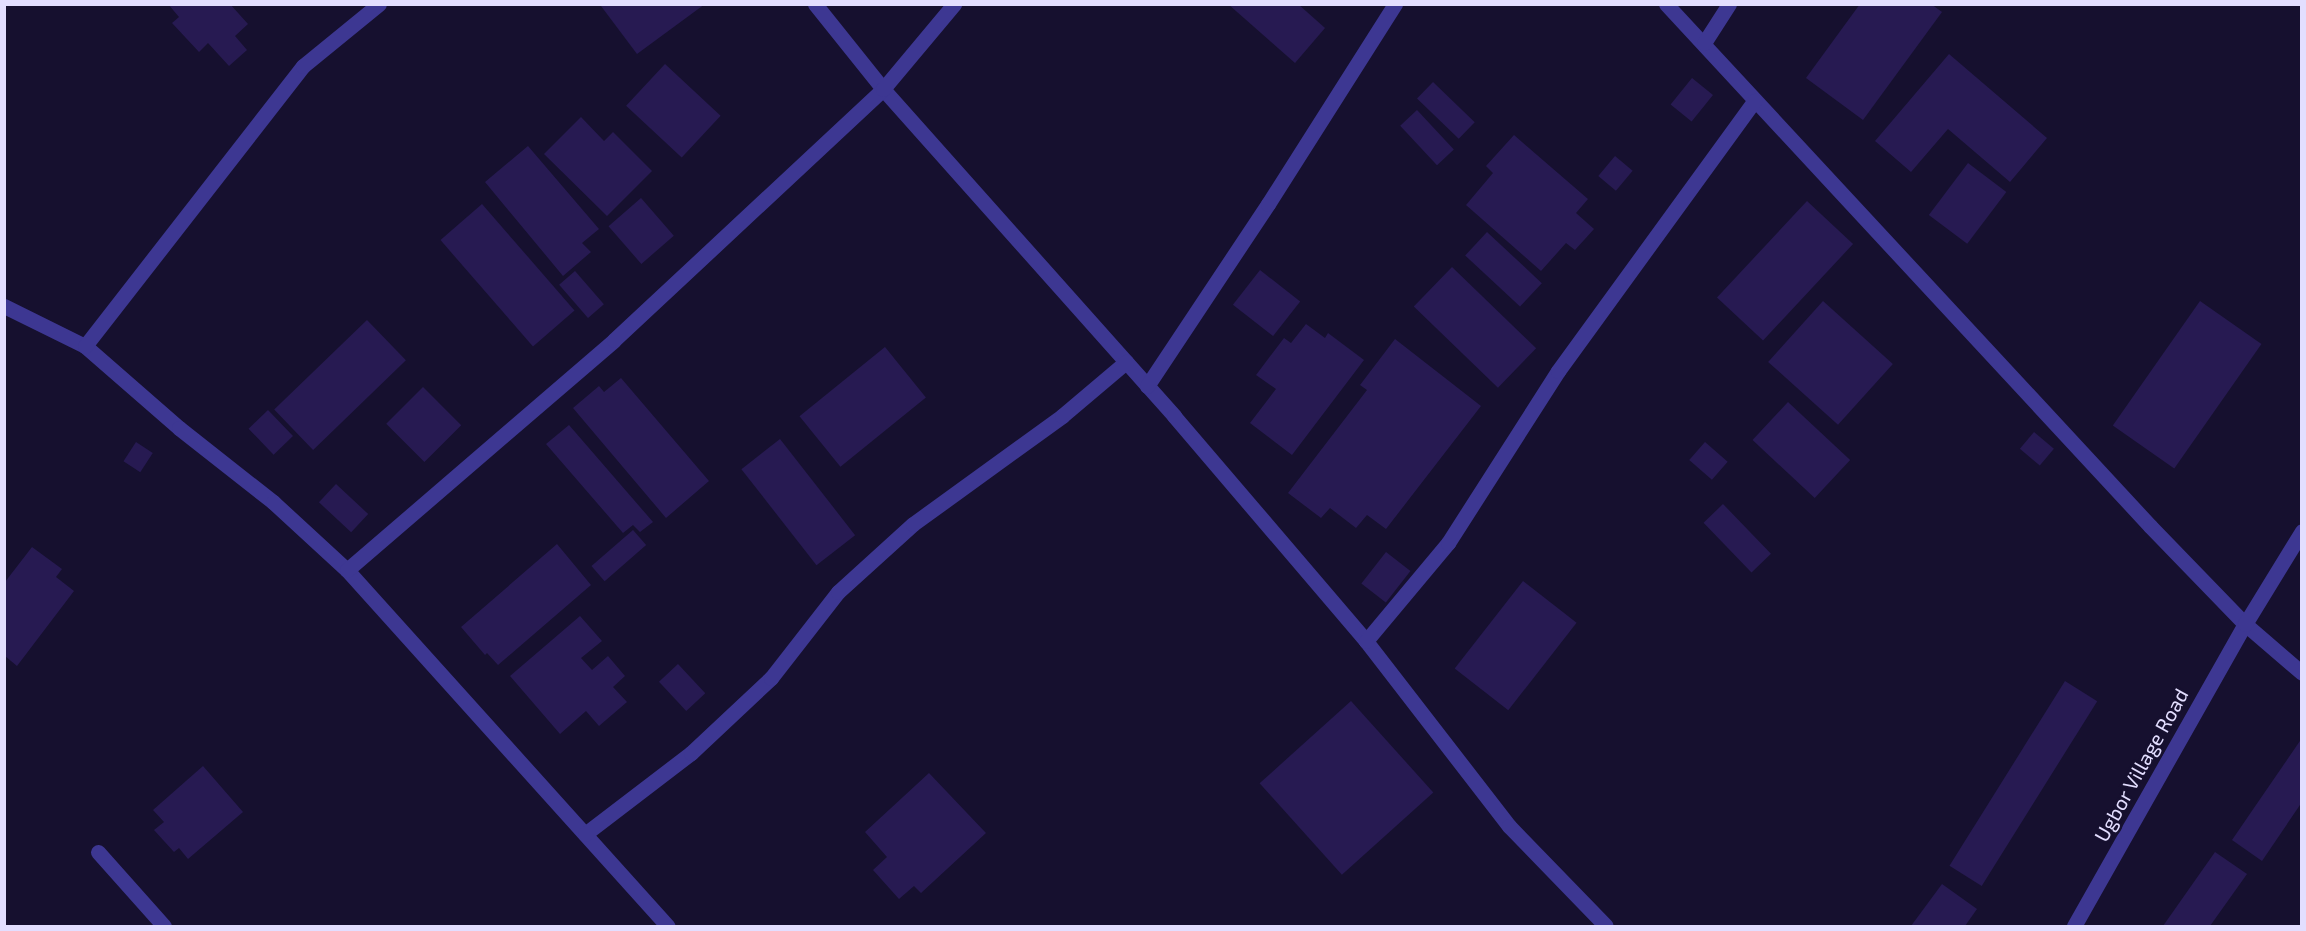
<!DOCTYPE html>
<html>
<head>
<meta charset="utf-8">
<style>
	body { margin:0 }
	#map { position:relative; width:2306px; height:931px; overflow:hidden; background:#16102f; font-family:"Exo 2",sans-serif }
	div>[style] { position:absolute }
	[style*='--x'] { left:calc(var(--x)*1px); top:calc(var(--y)*1px); width:calc(var(--w)*1px); rotate:calc(var(--a)*1deg) }
	.building>* { inset:0; background:#271a52; transform-origin:0 0 }
	.minor>* { height:15px; margin:-7.5px; padding:0 7.5px; transform-origin:7.5px; border-radius:7.5px; background:#3d3792 }
	span { translate:-50% -50%; white-space:nowrap; text-align:center; line-height:1.15; -webkit-text-stroke:5px #16102f; paint-order:stroke }
	.street-label { font-size:20px; color:#e3deff }
	.frame { position:absolute; inset:0; border:6px solid #e3deff; pointer-events:none }
</style>
</head>
<body>
<div id="map">
	<div class="building">
		<i style="clip-path:polygon(168px 4px,230px 4px,248px 24px,235px 36px,247px 50px,229px 66px,208px 43px,199px 52px,172px 23px,179px 17px)"></i>
		<i style="clip-path:polygon(604px 4px,705px 4px,637px 54px,601px 6px)"></i>
		<i style="clip-path:polygon(1228px 4px,1298px 4px,1325px 28px,1295px 63px)"></i>
		<i style="clip-path:polygon(1860px 4px,1931px 4px,1942px 12px,1863px 120px,1806px 78px)"></i>
		<i style="clip-path:polygon(1949px 54px,2047px 138px,2010px 182px,1948px 129px,1911px 172px,1875px 141px)"></i>
		<i style="left:665px;top:64px;width:76px;height:57px;rotate:43deg"></i>
		<i style="left:1692px;top:78px;width:27px;height:34px;rotate:39deg"></i>
		<i style="left:1433px;top:82px;width:58px;height:23px;rotate:44deg"></i>
		<i style="left:1417px;top:110px;width:54px;height:23px;rotate:47deg"></i>
		<i style="clip-path:polygon(581px 117px,604px 141px,613px 132px,652px 171px,607px 216px,544px 154px)"></i>
		<i style="clip-path:polygon(1514px 135px,1588px 199px,1576px 213px,1594px 229px,1575px 250px,1566px 243px,1541px 271px,1466px 205px,1493px 173px,1486px 166px)"></i>
		<i style="clip-path:polygon(528px 146px,599px 229px,582px 243px,591px 252px,563px 276px,485px 182px)"></i>
		<i style="left:1615px;top:156px;width:23px;height:26px;rotate:40deg"></i>
		<i style="left:1968px;top:163px;width:48px;height:65px;rotate:37deg"></i>
		<i style="left:641px;top:198px;width:50px;height:43px;rotate:49deg"></i>
		<i style="left:1807px;top:201px;width:63px;height:132px;rotate:43deg"></i>
		<i style="left:482px;top:204px;width:141px;height:55px;rotate:49deg"></i>
		<i style="left:1487px;top:232px;width:75px;height:32px;rotate:43deg"></i>
		<i style="left:1452px;top:267px;width:117px;height:55px;rotate:44deg"></i>
		<i style="left:1260px;top:270px;width:51px;height:44px;rotate:38deg"></i>
		<i style="left:575px;top:271px;width:44px;height:21px;rotate:49deg"></i>
		<i style="left:1823px;top:301px;width:94px;height:82px;rotate:42deg"></i>
		<i style="left:2200px;top:301px;width:75px;height:152px;rotate:35deg"></i>
		<i style="left:367px;top:320px;width:56px;height:129px;rotate:46deg"></i>
		<i style="clip-path:polygon(1306px 324px,1325px 338px,1328px 333px,1364px 360px,1292px 455px,1250px 423px,1276px 389px,1256px 375px,1284px 338px,1291px 343px)"></i>
		<i style="clip-path:polygon(1395px 339px,1481px 406px,1386px 529px,1367px 515px,1356px 528px,1330px 508px,1321px 518px,1288px 493px,1367px 390px,1360px 385px)"></i>
		<i style="left:885px;top:347px;width:65px;height:110px;rotate:51deg"></i>
		<i style="clip-path:polygon(621px 378px,709px 481px,666px 518px,573px 408px,599px 386px,604px 392px)"></i>
		<i style="left:423px;top:387px;width:54px;height:52px;rotate:45deg"></i>
		<i style="left:1788px;top:402px;width:85px;height:52px;rotate:43deg"></i>
		<i style="left:268px;top:410px;width:36px;height:27px;rotate:46deg"></i>
		<i style="clip-path:polygon(569px 425px,653px 522px,640px 532px,633px 525px,623px 533px,546px 444px)"></i>
		<i style="left:2034px;top:432px;width:26px;height:22px;rotate:40deg"></i>
		<i style="left:780px;top:439px;width:122px;height:49px;rotate:52deg"></i>
		<i style="left:136px;top:442px;width:20px;height:23px;rotate:33deg"></i>
		<i style="left:1705px;top:442px;width:30px;height:24px;rotate:41deg"></i>
		<i style="left:336px;top:484px;width:44px;height:25px;rotate:43deg"></i>
		<i style="left:1723px;top:504px;width:69px;height:27px;rotate:46deg"></i>
		<i style="left:633px;top:530px;width:20px;height:55px;rotate:49deg"></i>
		<i style="clip-path:polygon(557px 544px,591px 585px,498px 665px,487px 653px,485px 655px,461px 627px)"></i>
		<i style="clip-path:polygon(32px 547px,62px 569px,56px 577px,74px 591px,17px 666px,5px 656px,5px 582px)"></i>
		<i style="left:1386px;top:552px;width:31px;height:40px;rotate:38deg"></i>
		<i style="left:1523px;top:581px;width:68px;height:111px;rotate:38deg"></i>
		<i style="clip-path:polygon(580px 616px,602px 641px,581px 658px,592px 670px,608px 656px,625px 676px,613px 687px,627px 702px,599px 726px,586px 711px,560px 734px,510px 676px)"></i>
		<i style="left:678px;top:664px;width:40px;height:26px;rotate:47deg"></i>
		<i style="left:2065px;top:681px;width:38px;height:218px;rotate:32deg"></i>
		<i style="left:1351px;top:701px;width:123px;height:123px;rotate:48deg"></i>
		<i style="clip-path:polygon(2302px 738px,2302px 802px,2262px 861px,2232px 840px)"></i>
		<i style="clip-path:polygon(203px 766px,243px 812px,188px 859px,179px 848px,174px 852px,154px 830px,164px 822px,153px 810px)"></i>
		<i style="clip-path:polygon(929px 773px,986px 833px,921px 893px,914px 886px,899px 899px,873px 870px,887px 857px,865px 832px)"></i>
		<i style="clip-path:polygon(2215px 852px,2247px 874px,2210px 926px,2163px 926px)"></i>
		<i style="clip-path:polygon(1942px 884px,1977px 909px,1965px 926px,1911px 926px)"></i>
	</div>
	<div class="minor">
		<i style="--x:815;--y:4;--w:109;--a:51.3"></i>
		<i style="--x:883;--y:89;--w:438;--a:48.3"></i>
		<i style="--x:1174;--y:416;--w:296;--a:49.5"></i>
		<i style="--x:1366;--y:641;--w:234;--a:52.3"></i>
		<i style="--x:1509;--y:826;--w:139;--a:45.9"></i>
		<i style="--x:1666;--y:4;--w:712;--a:47.16"></i>
		<i style="--x:2150;--y:526;--w:136;--a:45.9"></i>
		<i style="--x:2245;--y:624;--w:75;--a:40.7"></i>
		<i style="--x:1704;--y:43;--w:46;--a:-57.3"></i>
		<i style="--x:4;--y:306;--w:90;--a:26.3"></i>
		<i style="--x:85;--y:346;--w:125;--a:41.1"></i>
		<i style="--x:179;--y:428;--w:120;--a:38.2"></i>
		<i style="--x:273;--y:502;--w:100;--a:42.6"></i>
		<i style="--x:347;--y:570;--w:479;--a:48"></i>
		<i style="--x:85;--y:346;--w:355;--a:-52.1"></i>
		<i style="--x:303;--y:66;--w:98;--a:-39.2"></i>
		<i style="--x:1147;--y:386;--w:219;--a:-56.4"></i>
		<i style="--x:1268;--y:204;--w:237;--a:-57.6"></i>
		<i style="--x:347;--y:570;--w:352;--a:-40.7"></i>
		<i style="--x:614;--y:340;--w:368;--a:-43"></i>
		<i style="--x:883;--y:89;--w:111;--a:-50.1"></i>
		<i style="--x:1366;--y:641;--w:128;--a:-50.1"></i>
		<i style="--x:1448;--y:543;--w:204;--a:-57.4"></i>
		<i style="--x:1558;--y:371;--w:334;--a:-54"></i>
		<i style="--x:585;--y:834;--w:133;--a:-37.4"></i>
		<i style="--x:691;--y:753;--w:110;--a:-43.2"></i>
		<i style="--x:771;--y:678;--w:109;--a:-52.1"></i>
		<i style="--x:838;--y:592;--w:101;--a:-42.2"></i>
		<i style="--x:913;--y:524;--w:184;--a:-35.9"></i>
		<i style="--x:1062;--y:416;--w:84;--a:-40.2"></i>
		<i style="--x:98;--y:852;--w:99;--a:48.3"></i>
		<i style="--x:2074;--y:926;--w:347;--a:-60.5"></i>
		<i style="--x:2245;--y:624;--w:109;--a:-58.5"></i>
	</div>
	<div class="street-label">
		<span style="left:2141px;top:765px;rotate:-61deg">Ugbor Village Road</span>
	</div>
	<div class="frame"></div>
</div>
</body>
</html>
